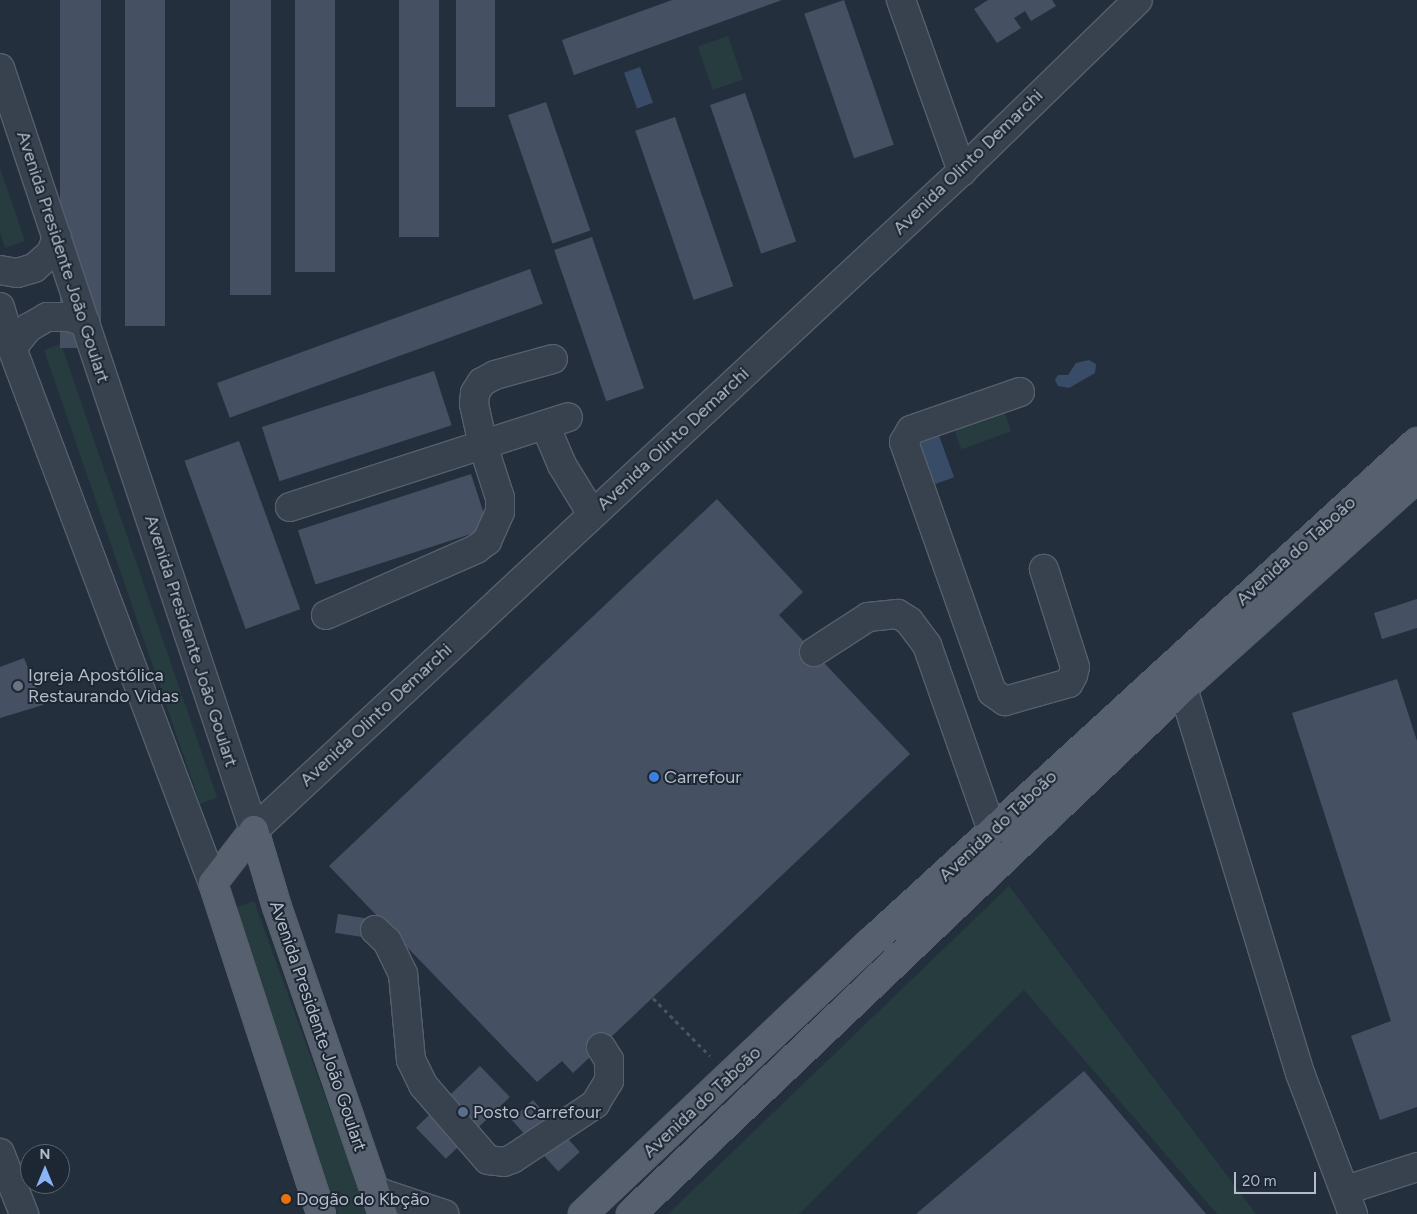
<!DOCTYPE html>
<html>
<head>
<meta charset="utf-8">
<style>
	body { margin:0 }
	#map { position:relative; width:1417px; height:1214px; overflow:hidden; background:#242f3e; font-family:Figtree,sans-serif }
	div>[style] { position:absolute }
	[style*='--x'] { left:calc(var(--x)*1px); top:calc(var(--y)*1px); width:calc(var(--w)*1px); rotate:calc(var(--a)*1deg) }
	.green>* { inset:0; background:#263c3f; transform-origin:0 0 }
	.water>* { inset:0; background:#394c67; transform-origin:0 0 }
	.building>* { inset:0; background:#455162; transform-origin:0 0 }
	.path>* { height:3px; margin-top:-1.5px; transform-origin:0; background:repeating-linear-gradient(90deg,#44595c 0 4px,transparent 0 8px) }
	.roads { filter:drop-shadow(1px 0 #565f6c) drop-shadow(-1px 0 #565f6c) drop-shadow(0 1px #565f6c) drop-shadow(0 -1px #565f6c) }
	.minor>* { height:28px; margin:-14px; padding:0 14px; transform-origin:14px; border-radius:14px; background:#38414e }
	.major>* { height:28px; margin:-14px; padding:0 14px; transform-origin:14px; border-radius:14px; background:#56606e }
	.dots>* { width:14px; height:14px; translate:-50% -50%; box-sizing:border-box; border:2px solid #1d2633; border-radius:50% }
	span { translate:-50% -50%; white-space:nowrap; text-align:center; line-height:1.15; -webkit-text-stroke:4px #1d2633; paint-order:stroke }
	.street-label { font-size:18px; color:#b4bcc9 }
	.poi-label { font-size:18px; color:#b4bcc9 }
	.left { translate:0 -50%; text-align:left }
	.north { position:absolute; left:20px; top:1144px; width:50px; height:50px; box-sizing:border-box; background:#1d2633; border:1px solid #59626f; border-radius:50%; rotate:0deg; font-size:14px; font-weight:700; line-height:20px; text-align:center; color:#b4bcc9 }
	.north::after { content:''; display:block; margin:auto; width:18px; height:22px; background:#8ab4f8; clip-path:polygon(50% 0,100% 100%,50% 72%,0 100%) }
	.scale { position:absolute; left:1234px; top:1172px; width:82px; height:22px; box-sizing:border-box; border:2px solid #b4bcc9; border-top:0; padding-left:6px; font-size:15px; line-height:18px; white-space:nowrap; color:#b4bcc9; -webkit-text-stroke:4px #1d2633; paint-order:stroke }
</style>
</head>
<body>
<div id="map">
	<div class="green">
		<i style="left:728px;top:36px;width:46px;height:32px;rotate:71deg"></i>
		<i style="clip-path:polygon(0 168px,25px 241px,5px 248px,0 232px)"></i>
		<i style="left:61px;top:344px;width:480px;height:18px;rotate:71deg"></i>
		<i style="left:1002px;top:406px;width:27px;height:53px;rotate:70deg"></i>
		<i style="clip-path:polygon(1009px 886px,1256px 1214px,1217px 1214px,1024px 990px,799px 1214px,668px 1214px)"></i>
		<i style="left:254px;top:901px;width:332px;height:28px;rotate:70deg"></i>
	</div>
	<div class="water">
		<i style="left:640px;top:67px;width:38px;height:17px;rotate:70deg"></i>
		<i style="clip-path:polygon(1089px 360px,1096px 364px,1095px 373px,1069px 388px,1058px 386px,1055px 380px,1058px 375px,1068px 375px,1076px 363px)"></i>
		<i style="left:938px;top:433px;width:47px;height:23px;rotate:70deg"></i>
	</div>
	<div class="building">
		<i style="left:60px;top:0;width:41px;height:348px"></i>
		<i style="left:125px;top:0;width:40px;height:326px"></i>
		<i style="left:230px;top:0;width:41px;height:295px"></i>
		<i style="left:295px;top:0;width:40px;height:272px"></i>
		<i style="left:399px;top:0;width:40px;height:237px"></i>
		<i style="left:456px;top:0;width:39px;height:107px"></i>
		<i style="clip-path:polygon(672px 0,782px 0,574px 75px,562px 40px)"></i>
		<i style="left:844px;top:0;width:153px;height:42px;rotate:71deg"></i>
		<i style="clip-path:polygon(988px 0,1052px 0,1056px 6px,1031px 21px,1025px 11px,1014px 18px,1021px 28px,997px 43px,974px 9px)"></i>
		<i style="left:745px;top:93px;width:157px;height:37px;rotate:71deg"></i>
		<i style="left:546px;top:102px;width:136px;height:40px;rotate:71deg"></i>
		<i style="left:675px;top:117px;width:179px;height:42px;rotate:71deg"></i>
		<i style="left:592px;top:237px;width:160px;height:40px;rotate:71deg"></i>
		<i style="left:530px;top:269px;width:37px;height:333px;rotate:70deg"></i>
		<i style="left:434px;top:371px;width:57px;height:181px;rotate:72deg"></i>
		<i style="left:239px;top:441px;width:179px;height:58px;rotate:70deg"></i>
		<i style="left:471px;top:474px;width:57px;height:182px;rotate:72deg"></i>
		<i style="clip-path:polygon(717px 499px,803px 592px,779px 615px,910px 754px,573px 1073px,562px 1061px,537px 1082px,329px 866px)"></i>
		<i style="clip-path:polygon(1417px 599px,1417px 628px,1382px 639px,1374px 613px)"></i>
		<i style="clip-path:polygon(24px 658px,43px 705px,0 718px,0 667px)"></i>
		<i style="clip-path:polygon(1397px 679px,1417px 741px,1417px 1107px,1380px 1120px,1351px 1036px,1391px 1021px,1292px 713px)"></i>
		<i style="left:338px;top:914px;width:39px;height:19px;rotate:9deg"></i>
		<i style="left:480px;top:1066px;width:43px;height:89px;rotate:46deg"></i>
		<i style="clip-path:polygon(1084px 1071px,1206px 1214px,916px 1214px)"></i>
		<i style="left:533px;top:1100px;width:70px;height:29px;rotate:48deg"></i>
	</div>
	<div class="path">
		<i style="--x:653;--y:998;--w:81;--a:45.5"></i>
	</div>
	<div class="roads">
		<div class="minor">
			<i style="--x:901;--y:0;--w:182;--a:70.4"></i>
			<i style="--x:0;--y:68;--w:803;--a:71.57"></i>
			<i style="--x:254;--y:830;--w:967;--a:-42.95"></i>
			<i style="--x:962;--y:171;--w:245;--a:-44.2"></i>
			<i style="--x:0;--y:270;--w:17;--a:10"></i>
			<i style="--x:17;--y:273;--w:18;--a:-16"></i>
			<i style="--x:34;--y:268;--w:23;--a:-41"></i>
			<i style="--x:51;--y:253;--w:17;--a:-69"></i>
			<i style="--x:0;--y:307;--w:43;--a:73.7"></i>
			<i style="--x:12;--y:348;--w:572;--a:69.41"></i>
			<i style="--x:12;--y:348;--w:26;--a:-51"></i>
			<i style="--x:28;--y:328;--w:22;--a:-30"></i>
			<i style="--x:47;--y:317;--w:22;--a:0"></i>
			<i style="--x:69;--y:317;--w:17;--a:17"></i>
			<i style="--x:1020;--y:392;--w:115;--a:160.8"></i>
			<i style="--x:911;--y:430;--w:14;--a:120"></i>
			<i style="--x:904;--y:442;--w:265;--a:70.6"></i>
			<i style="--x:992;--y:692;--w:16;--a:35"></i>
			<i style="--x:1005;--y:701;--w:66;--a:-15.7"></i>
			<i style="--x:1069;--y:683;--w:9;--a:-63"></i>
			<i style="--x:1073;--y:675;--w:8;--a:-76"></i>
			<i style="--x:1075;--y:667;--w:103;--a:-107.6"></i>
			<i style="--x:545;--y:425;--w:43;--a:67"></i>
			<i style="--x:562;--y:465;--w:57;--a:58.5"></i>
			<i style="--x:290;--y:507;--w:292;--a:-17.9"></i>
			<i style="--x:326;--y:615;--w:164;--a:-23.7"></i>
			<i style="--x:476;--y:549;--w:14;--a:-36"></i>
			<i style="--x:487;--y:541;--w:32;--a:-66"></i>
			<i style="--x:500;--y:512;--w:14;--a:-90"></i>
			<i style="--x:500;--y:498;--w:56;--a:-107.8"></i>
			<i style="--x:483;--y:445;--w:42;--a:-102.4"></i>
			<i style="--x:474;--y:404;--w:11;--a:-85"></i>
			<i style="--x:475;--y:393;--w:13;--a:-58"></i>
			<i style="--x:482;--y:382;--w:15;--a:-28"></i>
			<i style="--x:495;--y:375;--w:60;--a:-15.4"></i>
			<i style="--x:814;--y:652;--w:64;--a:-32.9"></i>
			<i style="--x:868;--y:617;--w:30;--a:-6"></i>
			<i style="--x:898;--y:614;--w:13;--a:32"></i>
			<i style="--x:909;--y:621;--w:30;--a:53"></i>
			<i style="--x:927;--y:645;--w:197;--a:70.7"></i>
			<i style="--x:992;--y:831;--w:22;--a:54"></i>
			<i style="--x:1183;--y:688;--w:402;--a:73.1"></i>
			<i style="--x:1300;--y:1073;--w:151;--a:69.4"></i>
			<i style="--x:375;--y:930;--w:16;--a:43"></i>
			<i style="--x:387;--y:941;--w:37;--a:64"></i>
			<i style="--x:403;--y:974;--w:86;--a:84.7"></i>
			<i style="--x:411;--y:1060;--w:28;--a:64"></i>
			<i style="--x:423;--y:1085;--w:99;--a:49.1"></i>
			<i style="--x:488;--y:1160;--w:16;--a:7"></i>
			<i style="--x:504;--y:1162;--w:9;--a:-21"></i>
			<i style="--x:512;--y:1159;--w:100;--a:-33.5"></i>
			<i style="--x:595;--y:1104;--w:27;--a:-59"></i>
			<i style="--x:609;--y:1081;--w:21;--a:-90"></i>
			<i style="--x:609;--y:1060;--w:15;--a:-122"></i>
			<i style="--x:0;--y:1153;--w:66;--a:68.5"></i>
			<i style="--x:1346;--y:1190;--w:75;--a:-17.9"></i>
			<i style="--x:375;--y:1191;--w:73;--a:18.4"></i>
		</div>
		<div class="major">
			<i style="--x:254;--y:830;--w:67;--a:127.7"></i>
			<i style="--x:213;--y:883;--w:348;--a:71.9"></i>
			<i style="--x:254;--y:830;--w:80;--a:73.4"></i>
			<i style="--x:277;--y:907;--w:325;--a:71"></i>
			<i style="--x:583;--y:1214;--w:396;--a:-43.4"></i>
			<i style="--x:871;--y:942;--w:740;--a:-42.48"></i>
			<i style="--x:631;--y:1214;--w:762;--a:-43.62"></i>
			<i style="--x:1183;--y:688;--w:314;--a:-41.9"></i>
		</div>
	</div>
	<div class="dots">
		<i style="left:18px;top:686px;background:#6b7280"></i>
		<i style="left:654px;top:777px;background:#3f7fe0"></i>
		<i style="left:463px;top:1112px;background:#5c6f8a"></i>
		<i style="left:286px;top:1199px;background:#e8710a"></i>
	</div>
	<div class="street-label">
		<span style="left:968px;top:162px;rotate:-44deg">Avenida Olinto Demarchi</span>
		<span style="left:63px;top:257px;rotate:72deg">Avenida Presidente João Goulart</span>
		<span style="left:673px;top:439px;rotate:-43deg">Avenida Olinto Demarchi</span>
		<span style="left:1296px;top:551px;rotate:-42deg">Avenida do Taboão</span>
		<span style="left:191px;top:641px;rotate:72deg">Avenida Presidente João Goulart</span>
		<span style="left:376px;top:715px;rotate:-43deg">Avenida Olinto Demarchi</span>
		<span style="left:998px;top:826px;rotate:-43deg">Avenida do Taboão</span>
		<span style="left:318px;top:1026px;rotate:71deg">Avenida Presidente João Goulart</span>
		<span style="left:702px;top:1102px;rotate:-43deg">Avenida do Taboão</span>
	</div>
	<div class="poi-label">
		<span class="left" style="left:28px;top:686px">Igreja Apostólica<br>Restaurando Vidas</span>
		<span class="left" style="left:664px;top:777px">Carrefour</span>
		<span class="left" style="left:473px;top:1112px">Posto Carrefour</span>
		<span class="left" style="left:296px;top:1199px">Dogão do Kbção</span>
	</div>
	<div class="north">N</div>
	<div class="scale">20 m</div>
</div>
</body>
</html>
